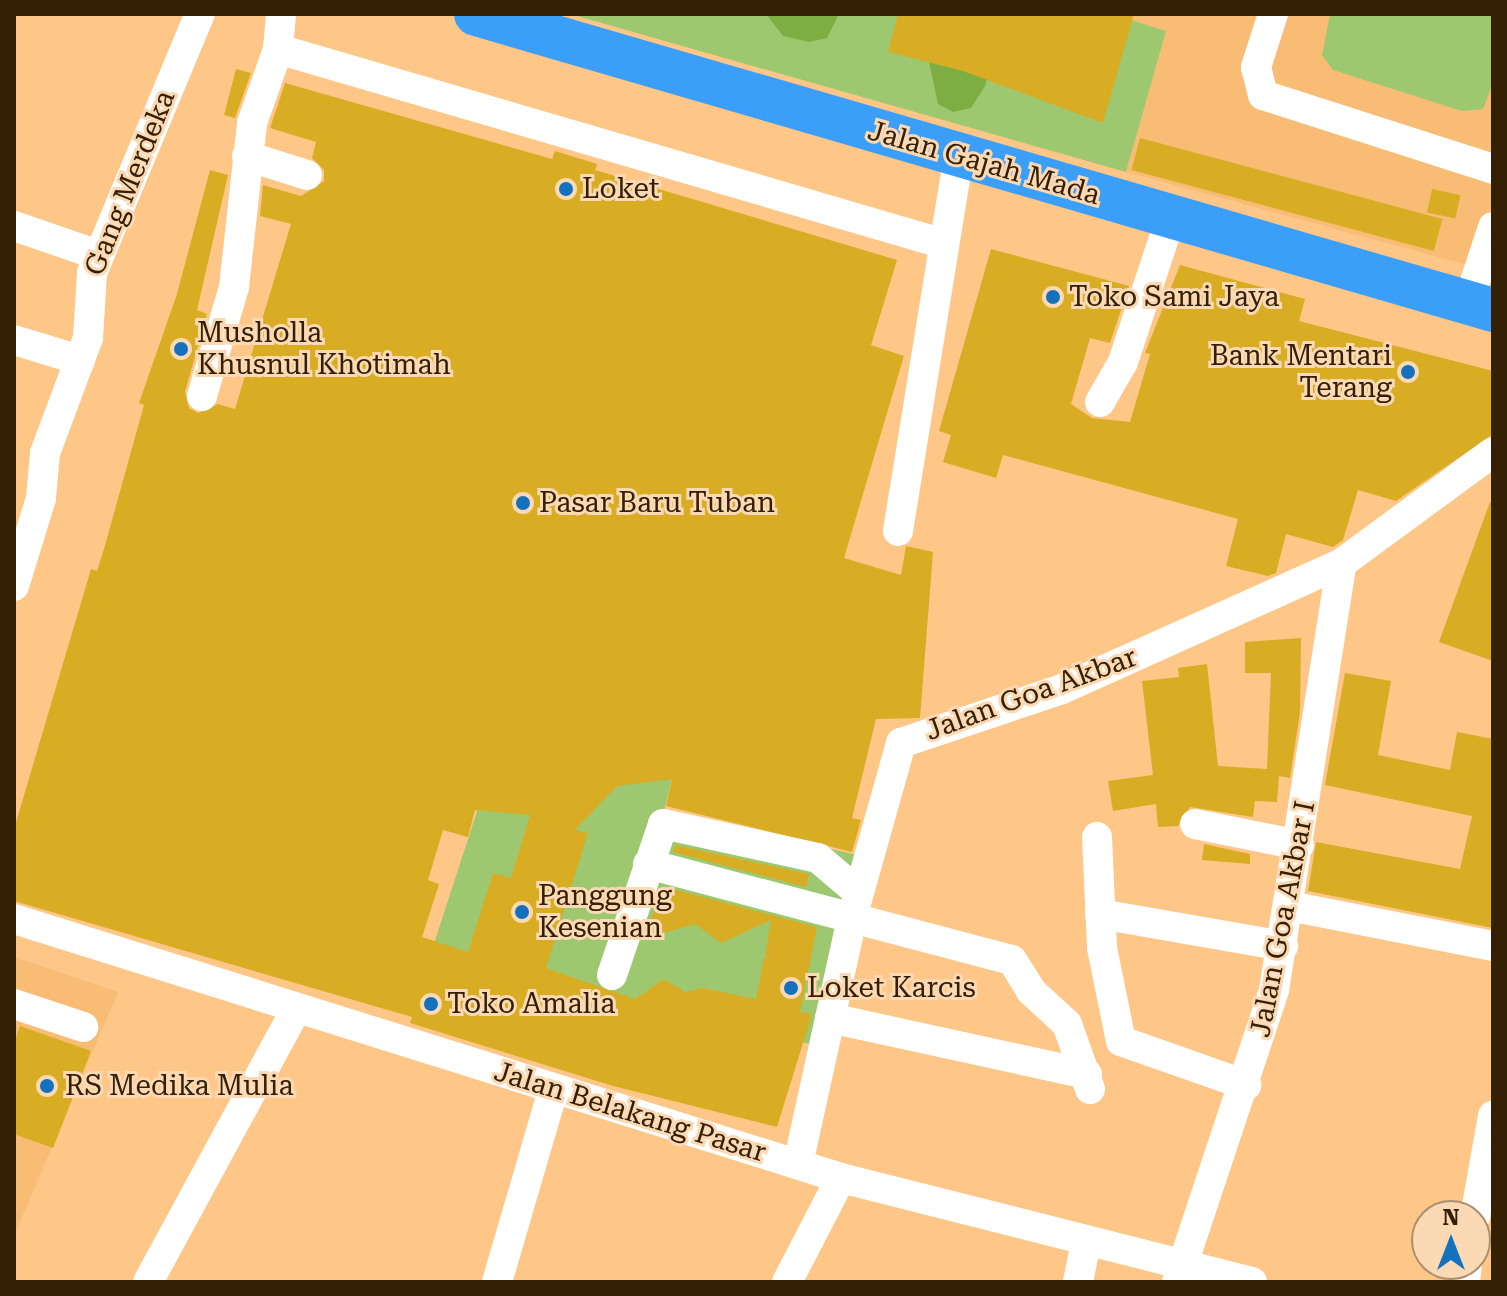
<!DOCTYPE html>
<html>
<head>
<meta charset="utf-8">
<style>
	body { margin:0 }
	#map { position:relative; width:1507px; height:1296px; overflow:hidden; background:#fec687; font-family:"Roboto Serif",serif }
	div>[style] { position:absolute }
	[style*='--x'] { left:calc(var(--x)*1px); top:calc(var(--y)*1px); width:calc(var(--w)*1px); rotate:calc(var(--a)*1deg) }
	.built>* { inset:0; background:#f8bc75 }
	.green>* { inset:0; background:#9dc86f }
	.forest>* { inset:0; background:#7eae41 }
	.building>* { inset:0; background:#d8ad24; transform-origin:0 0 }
	.minor>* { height:30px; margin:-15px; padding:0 15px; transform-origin:15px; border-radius:15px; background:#fff }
	.highway>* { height:44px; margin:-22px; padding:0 22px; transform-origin:22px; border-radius:22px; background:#3b9ef9 }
	.dots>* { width:22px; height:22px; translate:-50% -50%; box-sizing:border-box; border:4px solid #fad9b4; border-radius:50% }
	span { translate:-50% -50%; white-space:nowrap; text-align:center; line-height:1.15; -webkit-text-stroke:6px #fad9b4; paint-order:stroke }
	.street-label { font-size:28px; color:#352005 }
	.poi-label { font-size:28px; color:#352005 }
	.left { translate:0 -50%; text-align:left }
	.right { translate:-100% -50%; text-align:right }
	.frame { position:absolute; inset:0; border:16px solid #352005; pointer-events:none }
	.north { position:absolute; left:1411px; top:1200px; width:80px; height:80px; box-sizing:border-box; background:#fad9b4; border:2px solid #ab8f6e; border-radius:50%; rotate:0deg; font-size:22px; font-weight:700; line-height:32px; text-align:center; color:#352005 }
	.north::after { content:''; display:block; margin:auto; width:28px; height:36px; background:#1371be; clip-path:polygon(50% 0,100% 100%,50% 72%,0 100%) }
</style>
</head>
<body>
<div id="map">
	<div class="built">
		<i style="clip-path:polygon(1112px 14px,1493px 14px,1493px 272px,1126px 172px,1166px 31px)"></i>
		<i style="clip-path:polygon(14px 957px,118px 992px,14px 1236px)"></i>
	</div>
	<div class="green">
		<i style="clip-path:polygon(570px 14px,1112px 14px,1166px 31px,1126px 172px)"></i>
		<i style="clip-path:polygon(1330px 14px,1493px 14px,1493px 83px,1483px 109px,1462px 111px,1333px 70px,1322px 55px)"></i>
		<i style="clip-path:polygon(683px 734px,664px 811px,857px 855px,815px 1045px,427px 965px,483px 793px)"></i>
	</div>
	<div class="forest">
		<i style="clip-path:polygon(766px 14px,839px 14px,827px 38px,809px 42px,783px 36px)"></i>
		<i style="clip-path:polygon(897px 14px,1004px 14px,985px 86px,971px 108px,953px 112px,938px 104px,928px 57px)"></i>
	</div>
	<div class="building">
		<i style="clip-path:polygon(898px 14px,1134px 14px,1103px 123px,963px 71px,888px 52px)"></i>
		<i style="clip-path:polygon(236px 69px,251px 73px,235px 118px,224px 115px)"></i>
		<i style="clip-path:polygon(evenodd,285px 83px,552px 159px,555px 151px,597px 164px,595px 170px,897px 260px,871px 345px,904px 356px,844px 558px,901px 575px,906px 546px,933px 552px,920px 718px,876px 719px,852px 818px,861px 820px,852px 852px,666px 806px,672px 779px,617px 786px,575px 830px,588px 833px,546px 968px,635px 999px,664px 979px,685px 992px,703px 988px,756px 999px,764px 957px,771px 956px,765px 955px,771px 920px,721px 943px,695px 924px,660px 934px,649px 923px,665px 887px,817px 927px,800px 1012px,812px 1014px,777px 1127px,613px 1086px,410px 1023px,412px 1017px,14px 901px,14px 829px,91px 569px,97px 571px,104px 549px,144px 405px,139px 403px,177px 294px,210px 170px,228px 175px,197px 310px,207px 314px,185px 392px,189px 408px,198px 413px,218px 404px,235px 409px,291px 224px,260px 216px,263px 185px,301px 196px,324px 181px,324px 170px,312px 158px,316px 142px,270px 128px,285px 83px,475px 810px,530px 815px,511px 878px,493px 873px,468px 952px,422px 937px,439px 884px,428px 880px,443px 830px,468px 837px,475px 810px)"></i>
		<i style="left:1140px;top:138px;width:313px;height:33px;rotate:15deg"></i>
		<i style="left:1432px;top:189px;width:29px;height:24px;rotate:12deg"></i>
		<i style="clip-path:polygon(991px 249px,1129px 286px,1110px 343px,1090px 338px,1071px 404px,1092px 418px,1130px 422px,1150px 354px,1145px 353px,1180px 265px,1305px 299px,1299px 321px,1493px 371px,1493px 434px,1396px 501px,1358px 490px,1343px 540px,1333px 547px,1286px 534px,1276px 573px,1268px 576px,1226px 566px,1238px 519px,1003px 455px,996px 478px,943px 462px,951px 435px,939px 431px)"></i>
		<i style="clip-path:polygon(1490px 502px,1493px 503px,1493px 661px,1439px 642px)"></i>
		<i style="clip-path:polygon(1301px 638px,1300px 712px,1290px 778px,1279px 776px,1277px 802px,1255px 801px,1253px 817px,1190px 807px,1178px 826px,1158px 827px,1156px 804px,1113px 811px,1108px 781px,1153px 775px,1142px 681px,1179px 677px,1178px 668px,1207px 664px,1218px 766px,1267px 769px,1271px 673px,1245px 673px,1245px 642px)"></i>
		<i style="clip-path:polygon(1345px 673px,1391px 681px,1378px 755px,1450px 770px,1457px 732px,1493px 739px,1493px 928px,1308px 891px,1316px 842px,1460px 869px,1472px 816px,1325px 785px)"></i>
		<i style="clip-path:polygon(1204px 844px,1250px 854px,1250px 864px,1202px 860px)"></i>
		<i style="clip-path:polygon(675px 845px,809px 874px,806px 887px,673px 852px)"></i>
		<i style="clip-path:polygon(20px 1026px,91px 1051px,53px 1148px,14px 1134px,14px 1044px)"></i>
	</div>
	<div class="minor">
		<i style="--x:1273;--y:14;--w:56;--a:107.8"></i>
		<i style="--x:1256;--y:67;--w:29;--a:76"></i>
		<i style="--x:1263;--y:95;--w:242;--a:17.8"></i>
		<i style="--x:278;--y:49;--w:691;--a:16.31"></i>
		<i style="--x:247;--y:156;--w:63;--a:17.6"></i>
		<i style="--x:14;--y:226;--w:89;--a:19"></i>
		<i style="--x:1468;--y:303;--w:80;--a:-71.8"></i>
		<i style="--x:14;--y:340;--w:69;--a:16.9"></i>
		<i style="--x:202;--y:396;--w:114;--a:-73.6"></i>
		<i style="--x:234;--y:287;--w:165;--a:-83.7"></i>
		<i style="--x:252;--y:123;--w:78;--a:-70.6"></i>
		<i style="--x:278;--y:49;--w:35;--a:-85"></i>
		<i style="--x:1100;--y:402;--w:46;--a:-60.1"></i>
		<i style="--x:1123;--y:362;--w:153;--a:-71.7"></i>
		<i style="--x:898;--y:531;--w:381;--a:-80.8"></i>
		<i style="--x:14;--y:586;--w:92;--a:-72.9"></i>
		<i style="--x:41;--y:498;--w:45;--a:-84.9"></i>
		<i style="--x:45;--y:453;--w:123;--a:-69.5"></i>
		<i style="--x:88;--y:338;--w:65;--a:-86.5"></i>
		<i style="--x:92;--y:273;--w:281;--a:-67.4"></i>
		<i style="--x:1195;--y:824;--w:106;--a:11.4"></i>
		<i style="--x:1097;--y:837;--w:111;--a:87.4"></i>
		<i style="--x:1102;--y:948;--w:95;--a:78.5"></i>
		<i style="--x:1121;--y:1041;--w:133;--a:19.4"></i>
		<i style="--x:648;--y:864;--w:376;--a:14.8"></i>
		<i style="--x:1012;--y:960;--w:36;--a:58"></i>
		<i style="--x:1031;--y:991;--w:49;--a:42.5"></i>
		<i style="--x:1067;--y:1024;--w:69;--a:70.5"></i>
		<i style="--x:1289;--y:906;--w:208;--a:11.1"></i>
		<i style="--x:1100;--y:914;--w:186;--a:9.9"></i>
		<i style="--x:14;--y:919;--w:867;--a:17.39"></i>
		<i style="--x:841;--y:1178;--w:424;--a:14.2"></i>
		<i style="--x:612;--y:975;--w:159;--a:-71.3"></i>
		<i style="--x:663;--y:824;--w:159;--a:12.4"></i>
		<i style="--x:818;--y:858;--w:52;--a:40.4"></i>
		<i style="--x:14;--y:1004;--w:73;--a:18.4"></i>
		<i style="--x:830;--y:1018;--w:263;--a:12.3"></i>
		<i style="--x:798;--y:1164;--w:256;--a:-77.6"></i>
		<i style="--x:853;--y:914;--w:178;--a:-74.3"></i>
		<i style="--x:901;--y:743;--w:170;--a:-18.5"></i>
		<i style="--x:1062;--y:689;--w:307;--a:-24.2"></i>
		<i style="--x:1342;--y:563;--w:187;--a:-36.3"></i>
		<i style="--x:1475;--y:1217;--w:103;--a:-79.9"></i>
		<i style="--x:148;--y:1282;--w:311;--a:-61.5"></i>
		<i style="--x:497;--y:1282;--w:200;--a:-73.7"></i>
		<i style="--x:787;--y:1282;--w:117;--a:-62.6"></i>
		<i style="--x:1078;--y:1282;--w:41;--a:-78.7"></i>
		<i style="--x:1177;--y:1282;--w:308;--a:-71.6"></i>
		<i style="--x:1274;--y:990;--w:432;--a:-81"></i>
		<i style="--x:1465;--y:1282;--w:18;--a:-84"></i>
	</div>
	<div class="highway">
		<i style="--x:476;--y:14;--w:1059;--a:16.23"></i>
	</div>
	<div class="dots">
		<i style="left:566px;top:189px;background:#1371be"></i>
		<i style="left:1053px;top:297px;background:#1371be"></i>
		<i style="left:181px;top:349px;background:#1371be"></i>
		<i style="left:1408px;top:372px;background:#1371be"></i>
		<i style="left:523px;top:503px;background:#1371be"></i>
		<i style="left:522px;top:912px;background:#1371be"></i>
		<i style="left:791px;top:988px;background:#1371be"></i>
		<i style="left:431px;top:1004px;background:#1371be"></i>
		<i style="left:47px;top:1086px;background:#1371be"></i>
	</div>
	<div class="street-label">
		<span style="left:984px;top:163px;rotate:16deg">Jalan Gajah Mada</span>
		<span style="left:130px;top:183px;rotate:-68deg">Gang Merdeka</span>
		<span style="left:1031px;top:694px;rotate:-20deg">Jalan Goa Akbar</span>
		<span style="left:1283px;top:919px;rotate:-79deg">Jalan Goa Akbar I</span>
		<span style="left:630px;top:1112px;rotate:17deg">Jalan Belakang Pasar</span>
	</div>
	<div class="poi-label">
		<span class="left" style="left:582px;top:189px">Loket</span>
		<span class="left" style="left:1069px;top:297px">Toko Sami Jaya</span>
		<span class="left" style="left:197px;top:349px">Musholla<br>Khusnul Khotimah</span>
		<span class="right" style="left:1392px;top:372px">Bank Mentari<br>Terang</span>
		<span class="left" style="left:539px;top:503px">Pasar Baru Tuban</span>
		<span class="left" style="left:538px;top:912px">Panggung<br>Kesenian</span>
		<span class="left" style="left:807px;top:988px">Loket Karcis</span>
		<span class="left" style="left:447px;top:1004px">Toko Amalia</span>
		<span class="left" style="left:65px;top:1086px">RS Medika Mulia</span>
	</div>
	<div class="frame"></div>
	<div class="north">N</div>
</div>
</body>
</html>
